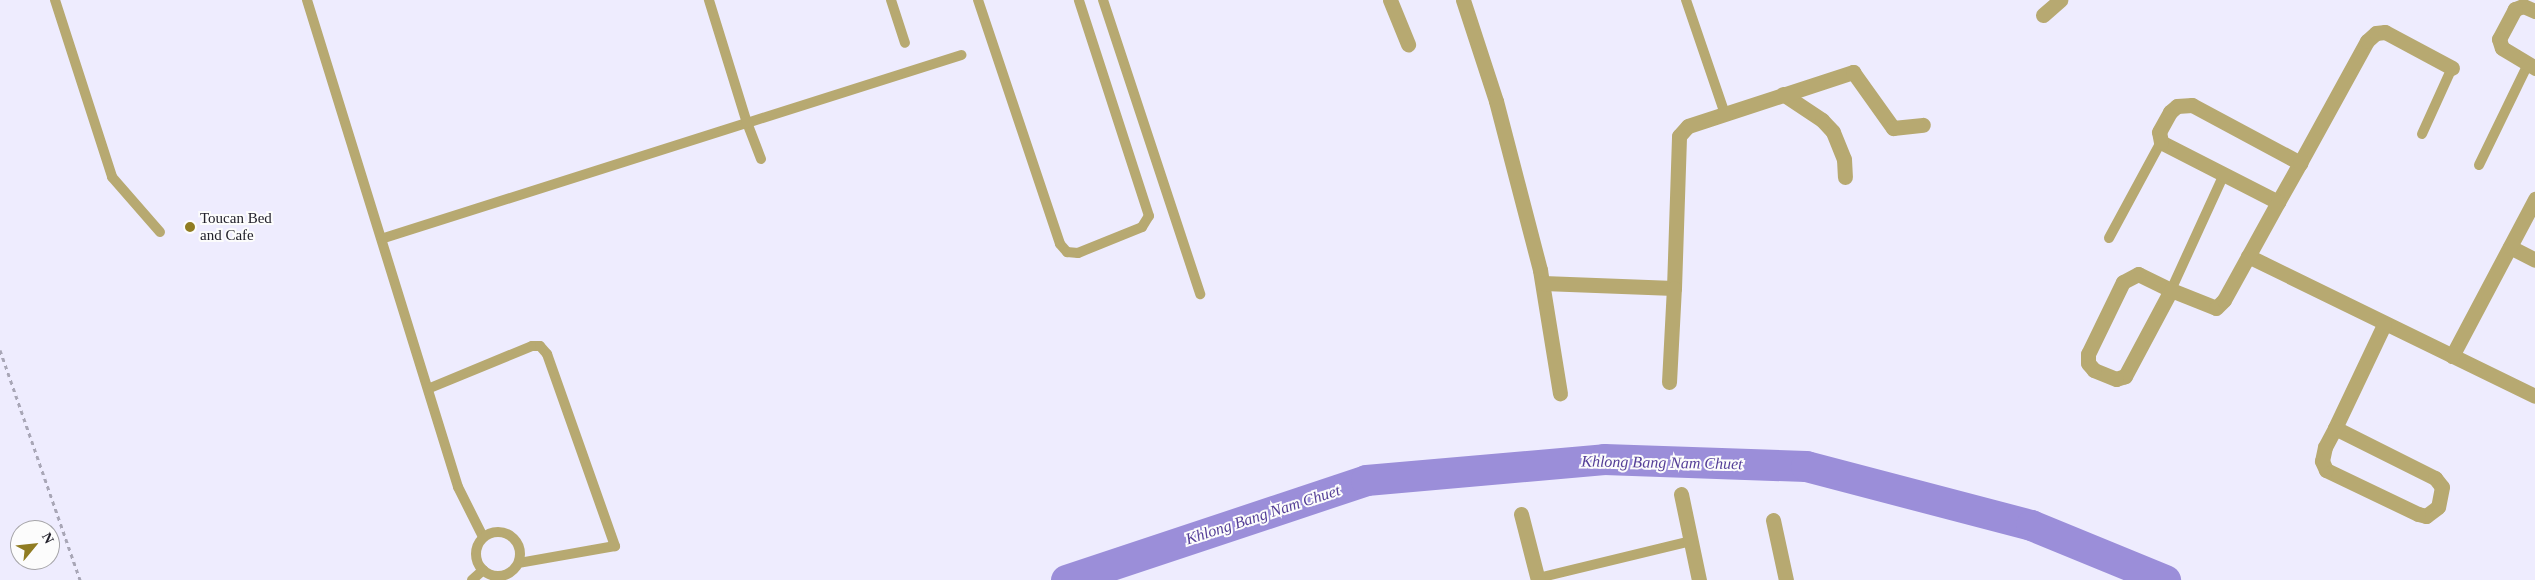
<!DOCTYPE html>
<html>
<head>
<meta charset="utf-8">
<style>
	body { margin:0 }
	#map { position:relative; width:2535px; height:580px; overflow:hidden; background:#eeecfe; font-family:Georgia,serif }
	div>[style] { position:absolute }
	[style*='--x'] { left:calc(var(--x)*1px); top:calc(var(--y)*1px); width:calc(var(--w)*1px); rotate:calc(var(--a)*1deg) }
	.river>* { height:31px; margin:-15.5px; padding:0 15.5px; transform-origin:15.5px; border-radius:15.5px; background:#9b8ed9 }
	.path>* { height:3px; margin-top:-1.5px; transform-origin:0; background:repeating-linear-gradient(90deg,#a8a6b6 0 4px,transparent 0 8px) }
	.lane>* { height:10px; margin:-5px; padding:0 5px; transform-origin:5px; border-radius:5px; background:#b7a971 }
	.lane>.ring { margin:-5px; padding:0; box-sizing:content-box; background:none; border:10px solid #b7a971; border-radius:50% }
	.street>* { height:15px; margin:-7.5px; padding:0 7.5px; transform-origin:7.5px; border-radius:7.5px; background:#b7a971 }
	.dots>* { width:14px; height:14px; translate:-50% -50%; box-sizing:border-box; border:2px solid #fcfcfc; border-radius:50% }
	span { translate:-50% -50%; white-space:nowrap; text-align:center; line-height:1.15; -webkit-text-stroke:4px #fcfcfc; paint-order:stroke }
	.poi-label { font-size:15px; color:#22212b }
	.left { translate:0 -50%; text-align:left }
	.water-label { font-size:16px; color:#543e97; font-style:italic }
	.north { position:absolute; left:10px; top:520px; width:50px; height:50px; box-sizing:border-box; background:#fcfcfc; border:1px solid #a5a4a8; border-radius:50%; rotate:62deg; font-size:14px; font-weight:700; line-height:20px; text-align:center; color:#22212b }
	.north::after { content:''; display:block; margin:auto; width:18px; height:22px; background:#907c22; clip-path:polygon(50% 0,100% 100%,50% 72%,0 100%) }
</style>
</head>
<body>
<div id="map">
	<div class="river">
		<i style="--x:1066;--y:580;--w:316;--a:-18.4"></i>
		<i style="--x:1366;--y:480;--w:239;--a:-5"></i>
		<i style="--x:1604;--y:459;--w:202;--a:2"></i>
		<i style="--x:1806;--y:466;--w:233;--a:14.7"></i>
		<i style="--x:2031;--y:525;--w:145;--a:22.3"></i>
	</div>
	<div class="path">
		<i style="--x:0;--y:350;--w:244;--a:70.8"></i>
	</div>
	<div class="lane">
		<i style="--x:55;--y:0;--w:186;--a:72.1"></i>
		<i style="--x:112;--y:177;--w:73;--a:48.9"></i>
		<i style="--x:307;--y:0;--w:510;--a:72.77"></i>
		<i style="--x:458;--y:487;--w:56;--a:63.4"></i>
		<i style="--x:891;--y:0;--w:45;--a:72"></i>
		<i style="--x:978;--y:0;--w:257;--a:71.4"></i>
		<i style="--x:1060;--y:244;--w:11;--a:49"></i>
		<i style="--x:1067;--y:252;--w:11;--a:5"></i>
		<i style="--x:1078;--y:253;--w:69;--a:-22.1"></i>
		<i style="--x:1142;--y:227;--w:13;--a:-58"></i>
		<i style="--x:1149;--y:216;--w:227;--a:-108"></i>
		<i style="--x:1103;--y:0;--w:310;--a:71.7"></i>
		<i style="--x:1686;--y:0;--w:120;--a:71.1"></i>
		<i style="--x:2422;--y:134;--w:72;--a:-65.6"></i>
		<i style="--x:761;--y:159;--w:39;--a:-111"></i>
		<i style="--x:747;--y:123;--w:225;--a:-17.6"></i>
		<i style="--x:2479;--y:165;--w:112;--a:-64.1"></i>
		<i style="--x:384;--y:238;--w:381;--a:-17.6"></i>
		<i style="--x:747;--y:123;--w:129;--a:-107.2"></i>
		<i style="--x:2109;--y:238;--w:109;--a:-61.6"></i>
		<i style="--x:2171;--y:290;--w:128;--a:-65.4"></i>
		<i style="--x:430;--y:388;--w:110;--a:-22.4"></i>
		<i style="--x:532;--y:346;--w:8;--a:0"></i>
		<i style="--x:540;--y:346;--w:11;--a:49"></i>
		<i style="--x:547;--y:354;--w:204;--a:70.5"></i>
		<i style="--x:615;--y:546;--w:97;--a:170"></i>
		<i class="ring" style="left:476px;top:532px;width:34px;height:34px"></i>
		<i style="--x:1538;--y:578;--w:157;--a:-13.6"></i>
		<i style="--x:472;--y:580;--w:15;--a:-42"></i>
	</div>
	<div class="street">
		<i style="--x:1390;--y:0;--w:48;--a:67.8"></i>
		<i style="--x:1463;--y:0;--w:106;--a:71.9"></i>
		<i style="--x:1496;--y:101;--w:175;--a:75.4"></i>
		<i style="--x:1540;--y:270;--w:125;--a:80.8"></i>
		<i style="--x:2535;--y:11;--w:13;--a:-157"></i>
		<i style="--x:2523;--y:6;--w:9;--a:159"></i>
		<i style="--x:2515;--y:9;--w:34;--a:118"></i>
		<i style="--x:2499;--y:39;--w:9;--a:72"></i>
		<i style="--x:2502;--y:48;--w:39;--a:31"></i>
		<i style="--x:2043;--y:15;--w:23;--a:-41"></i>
		<i style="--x:1783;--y:94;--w:47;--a:33.7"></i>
		<i style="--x:1822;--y:120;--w:16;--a:47"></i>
		<i style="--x:1833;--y:132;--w:29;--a:68"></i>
		<i style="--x:1844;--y:159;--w:18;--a:87"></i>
		<i style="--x:2192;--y:105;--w:123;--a:28.2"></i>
		<i style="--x:2300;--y:163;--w:45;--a:119.4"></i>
		<i style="--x:2278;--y:202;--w:131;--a:-152.9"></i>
		<i style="--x:2161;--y:142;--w:10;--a:-101"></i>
		<i style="--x:2159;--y:132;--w:23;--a:-61"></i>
		<i style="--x:2170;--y:112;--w:9;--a:-41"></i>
		<i style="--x:2177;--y:106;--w:15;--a:-4"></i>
		<i style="--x:2300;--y:163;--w:139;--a:-61.2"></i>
		<i style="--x:2367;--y:41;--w:12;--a:-42"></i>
		<i style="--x:2376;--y:33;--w:9;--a:-6"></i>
		<i style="--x:2385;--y:32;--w:76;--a:28.2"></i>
		<i style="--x:2510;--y:247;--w:28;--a:27"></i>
		<i style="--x:2248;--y:256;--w:319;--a:26"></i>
		<i style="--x:2138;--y:274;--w:37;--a:26"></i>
		<i style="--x:2171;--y:290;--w:98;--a:118.1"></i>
		<i style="--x:2125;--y:376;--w:9;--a:162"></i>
		<i style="--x:2116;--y:379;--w:24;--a:-158"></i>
		<i style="--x:2094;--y:370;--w:9;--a:-131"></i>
		<i style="--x:2088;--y:363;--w:9;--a:-90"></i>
		<i style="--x:2088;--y:354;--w:80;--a:-64.1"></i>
		<i style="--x:2123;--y:282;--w:17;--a:-28"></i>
		<i style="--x:1543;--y:283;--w:131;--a:2.2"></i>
		<i style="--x:1674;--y:288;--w:152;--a:-88.1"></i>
		<i style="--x:1679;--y:136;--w:13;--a:-48"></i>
		<i style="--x:1688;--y:126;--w:174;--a:-18.1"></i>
		<i style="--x:1853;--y:72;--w:69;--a:54.5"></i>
		<i style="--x:1893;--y:128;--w:30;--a:-6"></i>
		<i style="--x:2171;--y:290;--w:48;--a:21.8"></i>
		<i style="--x:2216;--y:308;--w:11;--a:-45"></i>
		<i style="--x:2224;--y:300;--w:112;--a:-61.1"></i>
		<i style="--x:2452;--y:356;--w:178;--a:-62.1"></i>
		<i style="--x:1669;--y:382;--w:94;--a:-87"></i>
		<i style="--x:2335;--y:428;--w:112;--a:26.6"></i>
		<i style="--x:2435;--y:478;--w:11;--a:52"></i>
		<i style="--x:2442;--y:487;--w:20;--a:101"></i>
		<i style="--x:2438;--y:507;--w:15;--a:143"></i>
		<i style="--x:2426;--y:516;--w:8;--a:-166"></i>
		<i style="--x:2418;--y:514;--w:102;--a:-154.4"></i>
		<i style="--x:2326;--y:470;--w:10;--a:-114"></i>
		<i style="--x:2322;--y:461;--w:14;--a:-78"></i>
		<i style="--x:2325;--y:447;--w:21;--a:-62"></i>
		<i style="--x:2335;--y:428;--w:114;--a:-64.6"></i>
		<i style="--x:1681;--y:494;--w:88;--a:78.2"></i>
		<i style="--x:1521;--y:514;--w:68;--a:75.6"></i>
		<i style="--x:1773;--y:520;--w:61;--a:77.8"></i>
	</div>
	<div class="dots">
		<i style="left:190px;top:227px;background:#907c22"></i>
	</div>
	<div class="poi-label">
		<span class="left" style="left:200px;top:227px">Toucan Bed<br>and Cafe</span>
	</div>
	<div class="water-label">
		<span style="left:1662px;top:463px;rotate:1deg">Khlong Bang Nam Chuet</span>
		<span style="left:1263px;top:515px;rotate:-18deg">Khlong Bang Nam Chuet</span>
	</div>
	<div class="north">N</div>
</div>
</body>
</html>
